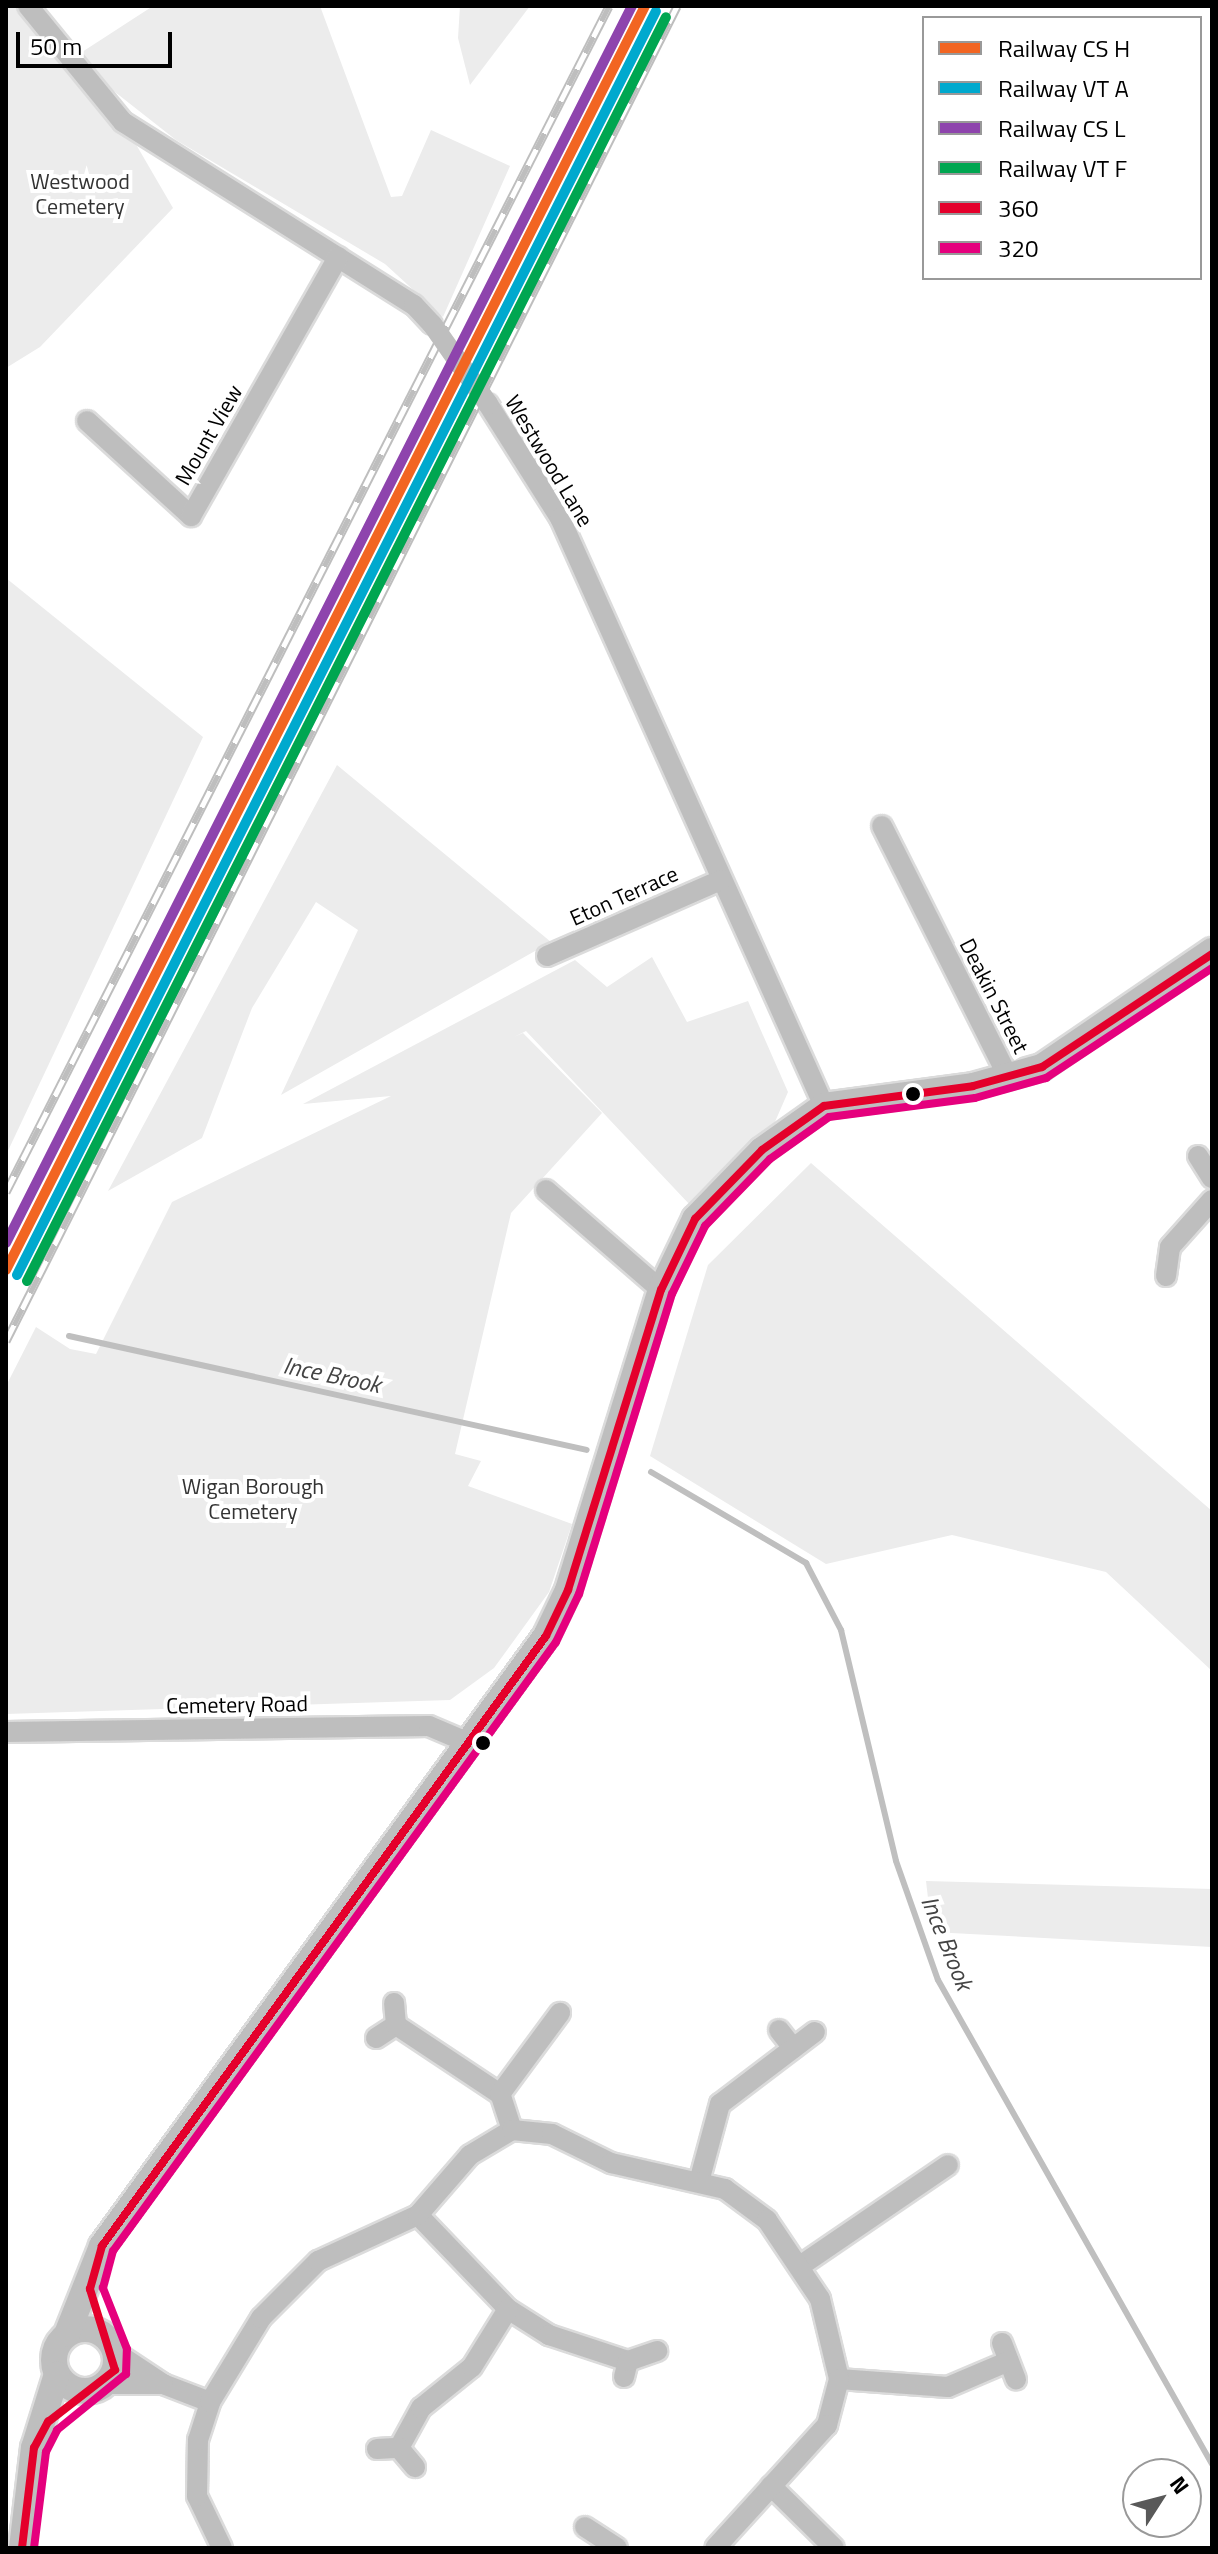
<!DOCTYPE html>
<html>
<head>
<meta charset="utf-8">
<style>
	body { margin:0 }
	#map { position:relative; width:1218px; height:2554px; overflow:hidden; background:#fff; font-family:"Titillium Web",sans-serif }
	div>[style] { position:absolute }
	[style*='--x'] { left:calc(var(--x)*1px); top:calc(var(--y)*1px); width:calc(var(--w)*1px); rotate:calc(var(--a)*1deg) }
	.green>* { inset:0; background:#ececec }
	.stream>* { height:6px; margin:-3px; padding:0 3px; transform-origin:3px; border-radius:3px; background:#bfbfbf }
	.roads { filter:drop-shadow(2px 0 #dbdbdb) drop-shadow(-2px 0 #dbdbdb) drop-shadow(0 2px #dbdbdb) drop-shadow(0 -2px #dbdbdb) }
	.minor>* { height:20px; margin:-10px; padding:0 10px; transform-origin:10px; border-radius:10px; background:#bebebe }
	.major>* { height:26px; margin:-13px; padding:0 13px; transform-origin:13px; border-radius:13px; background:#bebebe }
	.major>.ring { margin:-13px; padding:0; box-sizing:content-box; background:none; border:26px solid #bebebe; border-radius:50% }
	.rail>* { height:9px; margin-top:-4.5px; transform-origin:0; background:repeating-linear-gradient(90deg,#fff 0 18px,#bebebe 0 36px); box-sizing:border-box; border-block:2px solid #bebebe }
	.minor-bridge>* { height:20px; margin:-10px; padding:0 10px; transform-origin:10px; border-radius:10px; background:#bebebe }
	.bus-1>* { height:8px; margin:-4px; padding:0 4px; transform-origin:4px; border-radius:4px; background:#e4002b }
	.bus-2>* { height:8px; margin:-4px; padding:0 4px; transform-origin:4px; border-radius:4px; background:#e5007d }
	.rail-1>* { height:10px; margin:-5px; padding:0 5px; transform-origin:5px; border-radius:5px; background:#f26522 }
	.rail-2>* { height:10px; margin:-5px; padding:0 5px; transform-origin:5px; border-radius:5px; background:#00a9ce }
	.rail-3>* { height:10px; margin:-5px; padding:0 5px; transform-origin:5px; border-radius:5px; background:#8e44ad }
	.rail-4>* { height:10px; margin:-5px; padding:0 5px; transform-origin:5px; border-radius:5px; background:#00a651 }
	.dots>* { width:22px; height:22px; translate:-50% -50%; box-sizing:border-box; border:4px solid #fff; border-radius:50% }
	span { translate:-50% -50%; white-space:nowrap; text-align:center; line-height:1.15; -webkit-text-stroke:8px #fff; paint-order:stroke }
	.park-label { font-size:22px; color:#333 }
	.street-label { font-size:22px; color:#000 }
	.water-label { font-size:24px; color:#444; font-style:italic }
	.frame { position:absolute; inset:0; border:8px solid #000; pointer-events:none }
	.legend { position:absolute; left:922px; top:16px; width:280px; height:264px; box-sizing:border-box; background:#fff; border:2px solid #999; margin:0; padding:10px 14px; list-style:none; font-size:24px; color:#000 }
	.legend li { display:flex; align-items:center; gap:16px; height:40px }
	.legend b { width:40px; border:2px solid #999 }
	.north { position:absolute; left:1122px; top:2458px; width:80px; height:80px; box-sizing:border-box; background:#fff; border:2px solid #999; border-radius:50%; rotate:54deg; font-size:22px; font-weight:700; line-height:32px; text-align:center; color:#000 }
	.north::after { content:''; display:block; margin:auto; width:28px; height:36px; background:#595959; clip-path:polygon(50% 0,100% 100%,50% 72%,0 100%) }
	.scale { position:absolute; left:16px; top:32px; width:156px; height:36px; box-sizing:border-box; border:4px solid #000; border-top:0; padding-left:10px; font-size:24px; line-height:28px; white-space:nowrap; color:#000; -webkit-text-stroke:6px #fff; paint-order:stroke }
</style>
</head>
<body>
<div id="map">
	<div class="green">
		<i style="clip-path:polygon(6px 6px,28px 6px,123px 122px,173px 208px,40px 347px,6px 368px)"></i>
		<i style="clip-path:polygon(153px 6px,320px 6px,391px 197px,402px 196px,431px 130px,510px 166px,443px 317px,385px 264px,176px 140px,101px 81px,79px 54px)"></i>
		<i style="clip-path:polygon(460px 6px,530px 6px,470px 85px,458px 38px)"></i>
		<i style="clip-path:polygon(6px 578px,203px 737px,6px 1155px)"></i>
		<i style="clip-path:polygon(337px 765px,551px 942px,281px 1095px,358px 930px,316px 902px,252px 1008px,202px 1138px,108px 1191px)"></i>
		<i style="clip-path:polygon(652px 957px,687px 1022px,748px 1001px,788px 1092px,771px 1131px,690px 1205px,526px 1031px,514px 1037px,523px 1033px,602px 1113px,511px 1213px,455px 1454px,481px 1461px,468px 1486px,572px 1524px,549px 1592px,494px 1668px,450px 1700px,6px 1714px,6px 1386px,36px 1327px,70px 1349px,96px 1354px,172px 1202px,391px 1096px,303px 1104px,575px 960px,607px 987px)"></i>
		<i style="clip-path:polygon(811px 1163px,1212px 1511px,1212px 1671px,1106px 1572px,952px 1535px,826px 1564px,650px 1456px,708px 1265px)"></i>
		<i style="clip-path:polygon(926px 1881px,1212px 1889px,1212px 1947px,932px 1932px)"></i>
	</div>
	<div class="stream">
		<i style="--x:69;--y:1336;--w:530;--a:12.41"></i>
		<i style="--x:651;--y:1472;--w:180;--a:30.4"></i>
		<i style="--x:806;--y:1563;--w:76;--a:62.4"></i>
		<i style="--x:841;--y:1630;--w:237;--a:76.6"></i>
		<i style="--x:896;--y:1861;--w:126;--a:70.6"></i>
		<i style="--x:938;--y:1980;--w:556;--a:60.49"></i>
	</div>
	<div class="roads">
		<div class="minor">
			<i style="--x:28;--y:6;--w:150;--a:50.7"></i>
			<i style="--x:123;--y:122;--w:344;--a:32.2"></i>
			<i style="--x:414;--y:305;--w:26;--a:47"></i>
			<i style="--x:488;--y:404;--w:135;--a:57.7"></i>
			<i style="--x:560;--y:518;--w:645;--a:65.82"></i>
			<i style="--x:87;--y:421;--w:141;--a:42.4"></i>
			<i style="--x:191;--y:516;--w:298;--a:-60.4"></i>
			<i style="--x:882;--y:826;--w:283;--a:63.3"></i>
			<i style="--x:547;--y:956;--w:190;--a:-23.6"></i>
			<i style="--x:1198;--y:1156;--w:26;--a:58"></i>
			<i style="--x:546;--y:1190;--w:152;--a:41"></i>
			<i style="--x:1166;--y:1276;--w:29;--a:-82"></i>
			<i style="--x:1170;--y:1247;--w:63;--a:-48.2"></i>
			<i style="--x:6;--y:1732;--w:423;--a:-0.8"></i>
			<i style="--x:429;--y:1726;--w:39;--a:23"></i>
			<i style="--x:396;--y:2025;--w:125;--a:33.6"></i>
			<i style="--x:779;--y:2030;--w:23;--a:52"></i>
			<i style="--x:376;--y:2038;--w:24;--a:-33"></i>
			<i style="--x:396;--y:2025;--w:22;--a:-95"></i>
			<i style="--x:512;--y:2130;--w:38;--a:-108"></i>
			<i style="--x:500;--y:2094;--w:101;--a:-53.5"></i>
			<i style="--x:700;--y:2178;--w:77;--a:-74.9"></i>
			<i style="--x:720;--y:2104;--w:119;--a:-37.2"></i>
			<i style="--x:418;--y:2215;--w:130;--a:46.2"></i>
			<i style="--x:508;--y:2309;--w:49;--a:32.4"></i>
			<i style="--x:549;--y:2335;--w:83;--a:18.2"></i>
			<i style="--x:800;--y:2266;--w:179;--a:-34.3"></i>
			<i style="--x:1002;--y:2343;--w:39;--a:69"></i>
			<i style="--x:115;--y:2352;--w:58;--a:33.7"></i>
			<i style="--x:163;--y:2384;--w:50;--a:21"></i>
			<i style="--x:624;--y:2377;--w:16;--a:-76"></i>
			<i style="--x:628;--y:2361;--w:31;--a:-19"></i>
			<i style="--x:839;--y:2379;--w:109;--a:4.2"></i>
			<i style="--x:948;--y:2387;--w:66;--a:-23.1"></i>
			<i style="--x:105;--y:2384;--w:58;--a:0"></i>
			<i style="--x:399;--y:2448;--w:46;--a:-61.2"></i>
			<i style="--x:421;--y:2408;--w:65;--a:-38.8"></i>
			<i style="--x:472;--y:2367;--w:68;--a:-58.2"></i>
			<i style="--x:377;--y:2449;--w:22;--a:-3"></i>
			<i style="--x:399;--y:2448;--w:25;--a:50"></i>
			<i style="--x:771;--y:2486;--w:88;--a:44.5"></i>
			<i style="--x:585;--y:2527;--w:38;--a:33"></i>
			<i style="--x:222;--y:2548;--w:58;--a:-115.7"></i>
			<i style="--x:197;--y:2496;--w:56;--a:-89"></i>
			<i style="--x:198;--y:2440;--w:40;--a:-72"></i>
			<i style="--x:210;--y:2402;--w:98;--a:-58.7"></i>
			<i style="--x:261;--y:2318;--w:81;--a:-45"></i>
			<i style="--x:318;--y:2261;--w:110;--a:-24.7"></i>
			<i style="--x:418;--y:2215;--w:79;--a:-49.1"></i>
			<i style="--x:470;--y:2155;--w:49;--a:-30.8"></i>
			<i style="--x:512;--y:2130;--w:40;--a:5.7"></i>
			<i style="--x:552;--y:2134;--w:66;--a:26.2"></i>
			<i style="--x:611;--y:2163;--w:117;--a:12.8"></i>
			<i style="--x:725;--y:2189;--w:52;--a:36.4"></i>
			<i style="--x:767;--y:2220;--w:95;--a:56.1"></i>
			<i style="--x:820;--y:2299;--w:82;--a:76.6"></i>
			<i style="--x:839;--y:2379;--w:48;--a:104.6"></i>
			<i style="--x:827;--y:2425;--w:166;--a:132.3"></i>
		</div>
		<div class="major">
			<i class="ring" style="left:54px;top:2329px;width:36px;height:36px"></i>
			<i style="--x:67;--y:2334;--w:95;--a:-68.3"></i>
			<i style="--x:102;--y:2246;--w:754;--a:-53.95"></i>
			<i style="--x:546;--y:1636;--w:51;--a:-64.4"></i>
			<i style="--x:568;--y:1590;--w:314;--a:-72.8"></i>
			<i style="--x:661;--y:1290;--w:79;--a:-64.4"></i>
			<i style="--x:695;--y:1219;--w:96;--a:-45.8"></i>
			<i style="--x:762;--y:1150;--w:76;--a:-35.4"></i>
			<i style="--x:824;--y:1106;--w:150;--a:-7.6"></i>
			<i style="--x:973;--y:1086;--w:72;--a:-15.4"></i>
			<i style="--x:1042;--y:1067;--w:206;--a:-34.3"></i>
			<i style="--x:22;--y:2548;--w:101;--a:-83.2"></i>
			<i style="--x:34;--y:2448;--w:77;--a:-72.7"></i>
		</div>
	</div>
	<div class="rail">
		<i style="--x:6;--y:1192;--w:1330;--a:-63.05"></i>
		<i style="--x:6;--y:1341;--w:1494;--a:-63.31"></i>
	</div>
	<div class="minor-bridge">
		<i style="--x:432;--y:324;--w:98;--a:55"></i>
	</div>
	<div class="bus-1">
		<i style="--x:22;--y:2548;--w:101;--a:-83.2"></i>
		<i style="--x:34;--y:2448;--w:30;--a:-62"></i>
		<i style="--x:48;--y:2422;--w:85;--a:-37.8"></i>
		<i style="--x:115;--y:2370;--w:85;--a:-107.2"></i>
		<i style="--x:90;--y:2289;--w:45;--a:-74.4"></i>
		<i style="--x:102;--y:2246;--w:754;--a:-53.95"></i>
		<i style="--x:546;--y:1636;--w:51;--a:-64.4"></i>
		<i style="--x:568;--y:1590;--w:314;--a:-72.8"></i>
		<i style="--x:661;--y:1290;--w:79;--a:-64.4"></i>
		<i style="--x:695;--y:1219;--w:96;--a:-45.8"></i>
		<i style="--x:762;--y:1150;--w:76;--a:-35.4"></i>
		<i style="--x:824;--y:1106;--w:150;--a:-7.6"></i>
		<i style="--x:973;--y:1086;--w:72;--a:-15.4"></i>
		<i style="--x:1042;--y:1067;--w:204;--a:-33.6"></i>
	</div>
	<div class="bus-2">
		<i style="--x:34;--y:2548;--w:97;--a:-82.9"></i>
		<i style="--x:46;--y:2452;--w:25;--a:-63"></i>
		<i style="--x:57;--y:2430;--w:89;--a:-39.1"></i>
		<i style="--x:126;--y:2374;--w:25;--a:-88"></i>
		<i style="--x:127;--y:2349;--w:66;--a:-111.5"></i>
		<i style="--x:103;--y:2288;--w:38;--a:-75"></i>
		<i style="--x:113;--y:2251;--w:753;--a:-53.97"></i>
		<i style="--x:556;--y:1642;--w:53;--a:-64.4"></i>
		<i style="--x:579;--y:1594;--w:314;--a:-72.8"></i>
		<i style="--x:672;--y:1294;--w:76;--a:-64.1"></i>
		<i style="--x:705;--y:1226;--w:93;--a:-45.9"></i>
		<i style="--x:770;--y:1159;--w:72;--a:-35.4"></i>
		<i style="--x:829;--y:1117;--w:147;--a:-7.4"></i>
		<i style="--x:975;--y:1098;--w:74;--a:-15.7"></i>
		<i style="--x:1046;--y:1078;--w:199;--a:-33.5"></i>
	</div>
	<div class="rail-1">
		<i style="--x:6;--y:1270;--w:1416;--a:-63.18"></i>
	</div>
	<div class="rail-2">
		<i style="--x:17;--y:1275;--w:1416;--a:-63.18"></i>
	</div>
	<div class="rail-3">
		<i style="--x:6;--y:1243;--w:1386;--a:-63.16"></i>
	</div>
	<div class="rail-4">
		<i style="--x:27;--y:1281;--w:1416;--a:-63.18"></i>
	</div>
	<div class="dots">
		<i style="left:913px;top:1094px;background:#000"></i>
		<i style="left:483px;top:1743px;background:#000"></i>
	</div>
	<div class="park-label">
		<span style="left:80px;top:194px">Westwood<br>Cemetery</span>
		<span style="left:253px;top:1499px">Wigan Borough<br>Cemetery</span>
	</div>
	<div class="street-label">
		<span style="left:209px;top:435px;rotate:-60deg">Mount View</span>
		<span style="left:549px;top:461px;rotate:59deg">Westwood Lane</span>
		<span style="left:624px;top:896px;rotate:-24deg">Eton Terrace</span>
		<span style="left:994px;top:996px;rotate:63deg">Deakin Street</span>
		<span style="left:237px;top:1705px;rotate:-1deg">Cemetery Road</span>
	</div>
	<div class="water-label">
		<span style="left:332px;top:1375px;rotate:12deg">Ince Brook</span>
		<span style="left:947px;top:1943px;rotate:68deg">Ince Brook</span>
	</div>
	<div class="frame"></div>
	<ul class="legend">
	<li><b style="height:10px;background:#f26522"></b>Railway CS H</li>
	<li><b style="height:10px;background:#00a9ce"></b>Railway VT A</li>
	<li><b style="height:10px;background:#8e44ad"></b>Railway CS L</li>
	<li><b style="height:10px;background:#00a651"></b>Railway VT F</li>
	<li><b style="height:10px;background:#e4002b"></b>360</li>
	<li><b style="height:10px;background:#e5007d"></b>320</li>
	</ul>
	<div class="north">N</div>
	<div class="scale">50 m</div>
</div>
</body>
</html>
